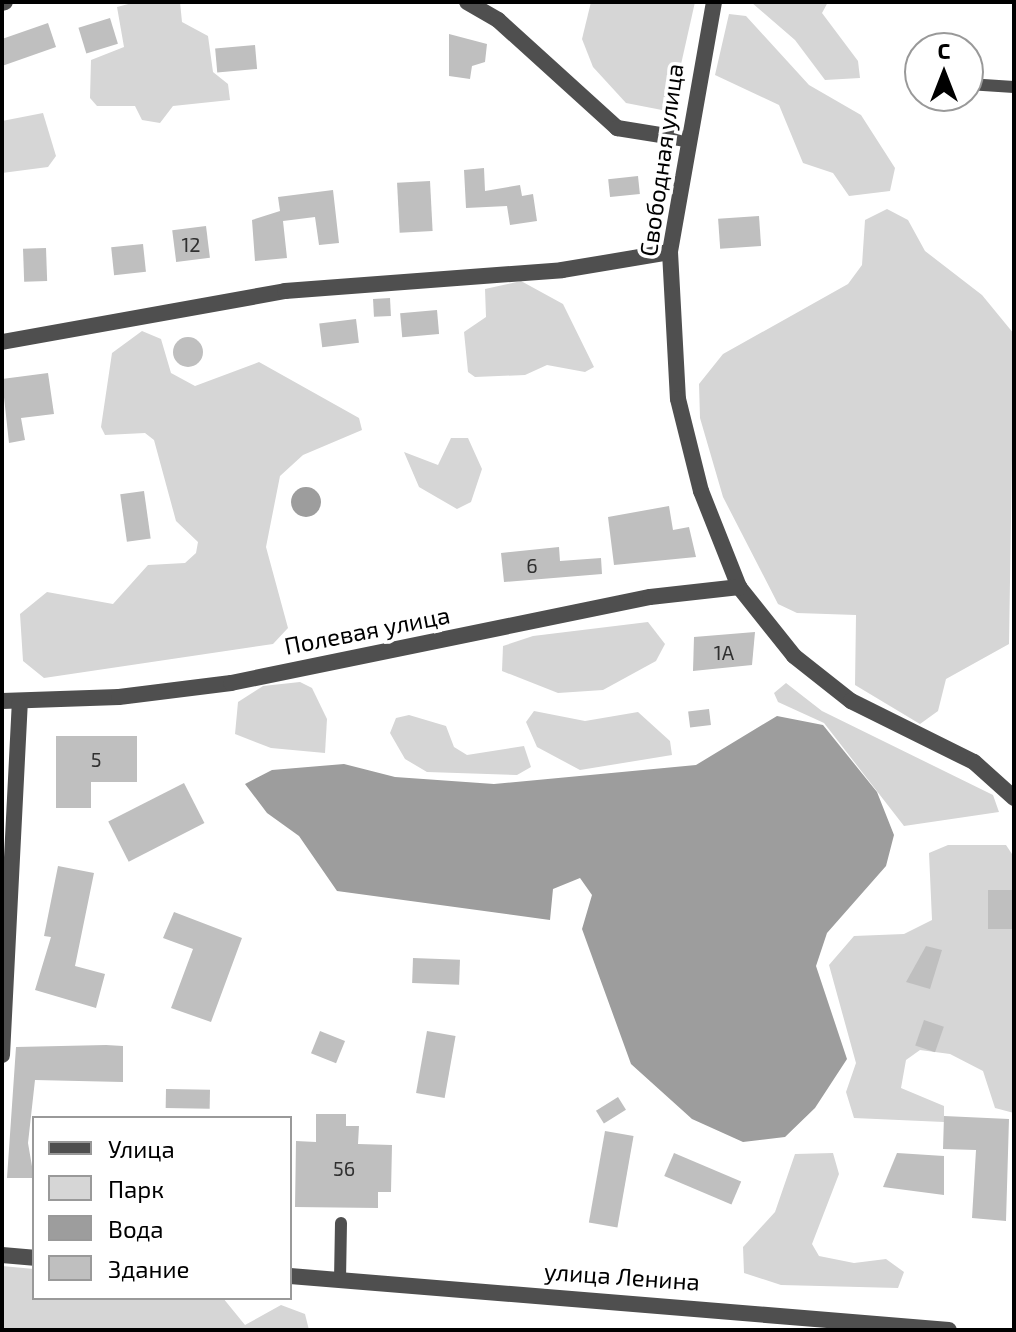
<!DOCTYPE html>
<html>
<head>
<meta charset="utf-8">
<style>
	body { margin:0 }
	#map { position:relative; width:1016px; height:1332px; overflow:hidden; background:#fff; font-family:"Exo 2",sans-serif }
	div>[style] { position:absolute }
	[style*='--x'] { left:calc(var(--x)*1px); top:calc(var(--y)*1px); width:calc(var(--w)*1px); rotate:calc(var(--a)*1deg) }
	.green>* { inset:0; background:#d6d6d6 }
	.water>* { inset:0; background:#9d9d9d }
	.round { border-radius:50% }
	.building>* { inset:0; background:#bfbfbf; transform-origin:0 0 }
	.service>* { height:12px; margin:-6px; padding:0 6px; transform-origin:6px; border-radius:6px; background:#4f4f4f }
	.minor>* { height:16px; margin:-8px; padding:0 8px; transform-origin:8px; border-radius:8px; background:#4f4f4f }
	span { translate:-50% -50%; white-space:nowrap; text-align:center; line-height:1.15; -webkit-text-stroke:7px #fff; paint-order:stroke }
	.number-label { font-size:20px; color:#303030 }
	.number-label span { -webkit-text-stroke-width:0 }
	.street-label { font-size:24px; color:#000 }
	.frame { position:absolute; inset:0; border:4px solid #000; pointer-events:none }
	.legend { position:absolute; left:32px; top:1116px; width:260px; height:184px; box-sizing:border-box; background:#fff; border:2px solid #999; margin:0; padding:10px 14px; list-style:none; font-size:24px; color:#000 }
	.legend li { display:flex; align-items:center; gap:16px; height:40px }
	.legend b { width:40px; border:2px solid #999 }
	.north { position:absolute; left:904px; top:32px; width:80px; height:80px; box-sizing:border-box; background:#fff; border:2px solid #999; border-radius:50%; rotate:0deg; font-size:22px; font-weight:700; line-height:32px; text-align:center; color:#000 }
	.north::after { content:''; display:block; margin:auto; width:28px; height:36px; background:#000; clip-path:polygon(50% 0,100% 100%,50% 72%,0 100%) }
</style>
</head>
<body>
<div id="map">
	<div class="green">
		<i style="clip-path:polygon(136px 2px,180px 2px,182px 22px,208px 36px,213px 72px,228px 84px,230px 100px,173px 106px,160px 123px,142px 120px,135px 106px,97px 106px,90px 98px,91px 60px,124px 47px,117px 7px)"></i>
		<i style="clip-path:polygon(591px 2px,695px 2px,673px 100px,662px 110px,626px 103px,593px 67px,582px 39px)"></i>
		<i style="clip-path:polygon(751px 2px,828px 2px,822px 13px,858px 61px,860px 78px,825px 80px,795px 40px)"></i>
		<i style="clip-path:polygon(729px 14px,746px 16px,809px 85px,861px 115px,895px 168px,890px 191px,849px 196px,833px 173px,803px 163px,779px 105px,715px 75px)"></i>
		<i style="clip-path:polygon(43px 113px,56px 156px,48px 167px,2px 173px,2px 121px)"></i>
		<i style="clip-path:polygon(887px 209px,908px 220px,925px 251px,982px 295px,1014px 334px,1009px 644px,946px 679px,938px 711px,920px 724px,855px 685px,856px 615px,797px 613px,778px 604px,723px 497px,700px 418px,699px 384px,723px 354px,848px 284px,862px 265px,865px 220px)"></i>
		<i style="clip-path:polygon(521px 281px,563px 304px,594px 367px,585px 372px,547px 365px,525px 375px,475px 377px,468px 372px,464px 332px,486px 317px,485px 289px)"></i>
		<i style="clip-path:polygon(142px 331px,161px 339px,171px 373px,195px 386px,259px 362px,359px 418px,362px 430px,303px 455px,280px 476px,266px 547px,288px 628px,273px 644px,44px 678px,23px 661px,20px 614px,47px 592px,113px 604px,148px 565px,185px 563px,196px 553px,198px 542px,176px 521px,154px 440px,145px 433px,105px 435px,101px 427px,112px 353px)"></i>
		<i style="clip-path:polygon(451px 438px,468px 438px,482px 469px,471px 502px,457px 509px,419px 487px,404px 452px,438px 465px)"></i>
		<i style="clip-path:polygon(648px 622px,665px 644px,656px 661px,603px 690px,558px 693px,502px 671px,503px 646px,533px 636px)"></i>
		<i style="clip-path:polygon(300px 682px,312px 688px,327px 719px,325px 753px,271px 748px,235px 734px,238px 702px,263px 686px)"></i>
		<i style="clip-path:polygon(786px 683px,822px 711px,993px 795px,999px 812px,904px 826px,824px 723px,778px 702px,774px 693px)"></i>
		<i style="clip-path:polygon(534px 711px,585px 721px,638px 712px,670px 741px,672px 755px,580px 770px,537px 747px,526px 722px)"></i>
		<i style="clip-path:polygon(409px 715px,446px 726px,454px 747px,467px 755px,524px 746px,531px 767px,517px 775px,427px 772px,405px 759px,390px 733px,396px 718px)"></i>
		<i style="clip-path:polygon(948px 845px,1006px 845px,1014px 857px,1014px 1113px,995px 1108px,983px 1071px,950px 1054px,920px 1050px,906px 1060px,901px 1088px,944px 1106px,944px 1122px,854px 1118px,846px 1092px,856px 1063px,829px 965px,854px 936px,904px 934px,932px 920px,929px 853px)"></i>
		<i style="clip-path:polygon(833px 1153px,839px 1174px,812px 1244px,819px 1256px,854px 1263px,886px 1259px,904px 1272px,898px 1288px,781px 1285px,744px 1273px,743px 1247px,775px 1212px,795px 1154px)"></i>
		<i style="clip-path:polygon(2px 1266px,34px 1269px,34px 1298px,223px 1298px,245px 1325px,281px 1305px,305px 1314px,309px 1330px,2px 1330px)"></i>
	</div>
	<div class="water">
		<i class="round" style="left:291px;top:487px;width:30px;height:30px"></i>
		<i style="clip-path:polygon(777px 716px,823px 725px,877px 792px,894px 835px,886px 866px,827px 933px,816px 966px,847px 1059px,815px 1108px,785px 1137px,743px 1142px,692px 1119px,631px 1064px,582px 929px,592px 895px,580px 878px,553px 889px,550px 920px,337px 891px,299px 836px,267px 813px,245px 784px,272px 770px,344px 764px,395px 777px,494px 784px,696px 765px)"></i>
	</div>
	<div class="building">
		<i style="left:110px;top:18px;width:27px;height:33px;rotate:73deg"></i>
		<i style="clip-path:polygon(48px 23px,56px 47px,2px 66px,2px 39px)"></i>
		<i style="clip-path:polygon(449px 34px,487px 44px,485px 62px,472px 66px,470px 79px,449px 76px)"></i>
		<i style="left:255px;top:45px;width:24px;height:40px;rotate:85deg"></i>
		<i style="clip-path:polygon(484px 168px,485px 191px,520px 185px,522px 196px,533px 194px,537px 221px,510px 225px,507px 206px,466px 208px,464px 170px)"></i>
		<i style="left:638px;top:176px;width:18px;height:30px;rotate:84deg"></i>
		<i style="left:430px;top:181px;width:50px;height:33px;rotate:87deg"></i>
		<i style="clip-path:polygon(333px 190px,339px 243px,319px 245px,315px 217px,283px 221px,287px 258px,255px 261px,252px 220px,280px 211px,278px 197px)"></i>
		<i style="left:759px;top:216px;width:30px;height:41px;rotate:86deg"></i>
		<i style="left:206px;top:226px;width:32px;height:34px;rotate:83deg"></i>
		<i style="left:143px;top:244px;width:28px;height:32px;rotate:84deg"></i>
		<i style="left:46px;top:248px;width:33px;height:23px;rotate:88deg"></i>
		<i style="left:390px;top:298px;width:18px;height:17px;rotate:87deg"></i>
		<i style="left:437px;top:310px;width:24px;height:37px;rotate:85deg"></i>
		<i style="left:356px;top:319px;width:24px;height:37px;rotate:83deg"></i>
		<i class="round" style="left:173px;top:337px;width:30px;height:30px"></i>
		<i style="clip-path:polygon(48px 373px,54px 414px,21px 418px,25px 440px,9px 443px,2px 379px)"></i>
		<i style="left:144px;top:491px;width:48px;height:24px;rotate:82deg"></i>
		<i style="clip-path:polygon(669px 506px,673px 530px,689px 527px,696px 557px,614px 565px,608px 517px)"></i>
		<i style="clip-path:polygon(559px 547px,560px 561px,601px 558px,602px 574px,504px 582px,501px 553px)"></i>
		<i style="clip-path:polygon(755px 632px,752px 665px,693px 671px,694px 637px)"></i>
		<i style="left:709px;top:709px;width:16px;height:21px;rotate:83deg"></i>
		<i style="clip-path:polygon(56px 736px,137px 736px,137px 782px,91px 782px,91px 808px,56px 808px)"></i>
		<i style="left:184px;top:783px;width:45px;height:85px;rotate:63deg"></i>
		<i style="clip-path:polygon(58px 866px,94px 873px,75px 966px,105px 974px,96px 1008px,35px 990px,51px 937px,44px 936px)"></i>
		<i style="left:988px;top:890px;width:26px;height:39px"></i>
		<i style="clip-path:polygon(174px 912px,242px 938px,211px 1022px,171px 1008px,193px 949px,163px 938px)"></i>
		<i style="clip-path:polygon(926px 946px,942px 950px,930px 989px,906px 982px)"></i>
		<i style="left:413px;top:958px;width:47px;height:25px;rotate:2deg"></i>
		<i style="left:924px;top:1020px;width:21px;height:27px;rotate:19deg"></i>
		<i style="left:320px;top:1031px;width:27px;height:24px;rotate:22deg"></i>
		<i style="left:427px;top:1031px;width:29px;height:63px;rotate:10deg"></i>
		<i style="clip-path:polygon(106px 1045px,123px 1046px,123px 1082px,35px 1080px,28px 1143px,34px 1178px,7px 1178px,16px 1047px)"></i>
		<i style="left:166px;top:1089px;width:44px;height:19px;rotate:1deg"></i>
		<i style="left:618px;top:1097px;width:15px;height:26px;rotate:58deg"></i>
		<i style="clip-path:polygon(316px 1114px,346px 1114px,346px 1126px,359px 1126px,358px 1144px,392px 1145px,391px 1192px,378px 1192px,378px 1208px,295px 1207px,296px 1141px,316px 1142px)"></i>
		<i style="clip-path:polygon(944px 1116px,1009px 1119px,1006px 1221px,972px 1218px,976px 1150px,943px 1149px)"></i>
		<i style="left:605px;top:1131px;width:29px;height:93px;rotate:10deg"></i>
		<i style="left:674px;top:1153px;width:73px;height:25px;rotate:23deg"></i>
		<i style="clip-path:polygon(897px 1153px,944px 1156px,944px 1195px,883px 1187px)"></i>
	</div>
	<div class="service">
		<i style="--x:968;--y:84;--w:46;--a:3.7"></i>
		<i style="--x:340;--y:1280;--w:57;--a:-89"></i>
	</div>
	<div class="minor">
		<i style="--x:467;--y:2;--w:36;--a:30"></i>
		<i style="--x:498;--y:20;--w:161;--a:42.2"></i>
		<i style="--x:617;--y:128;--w:70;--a:9.1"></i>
		<i style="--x:714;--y:2;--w:254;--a:100"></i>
		<i style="--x:670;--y:252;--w:147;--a:86.9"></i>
		<i style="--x:678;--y:399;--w:95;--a:76"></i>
		<i style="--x:701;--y:491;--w:103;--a:68.4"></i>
		<i style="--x:739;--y:587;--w:88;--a:51.4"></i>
		<i style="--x:794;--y:656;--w:73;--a:38.3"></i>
		<i style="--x:851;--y:701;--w:137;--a:26.4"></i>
		<i style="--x:974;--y:762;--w:54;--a:42"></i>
		<i style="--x:2;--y:3;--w:3;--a:-18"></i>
		<i style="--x:2;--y:342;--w:288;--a:-10.2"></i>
		<i style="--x:285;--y:291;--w:278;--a:-4.3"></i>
		<i style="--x:562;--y:270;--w:109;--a:-9.5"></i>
		<i style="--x:2;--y:701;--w:117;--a:-2"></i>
		<i style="--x:119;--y:697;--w:113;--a:-7.1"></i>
		<i style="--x:231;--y:683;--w:428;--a:-11.6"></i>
		<i style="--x:650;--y:597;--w:90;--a:-6.4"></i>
		<i style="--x:2;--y:1055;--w:353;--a:-87.1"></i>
		<i style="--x:2;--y:1255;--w:32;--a:5"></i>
		<i style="--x:290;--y:1276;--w:661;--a:4.68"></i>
	</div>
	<div class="number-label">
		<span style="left:191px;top:244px">12</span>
		<span style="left:532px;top:565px">6</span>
		<span style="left:724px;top:652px">1А</span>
		<span style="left:96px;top:759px">5</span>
		<span style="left:344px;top:1168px">56</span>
	</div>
	<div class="street-label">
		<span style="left:661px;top:160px;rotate:-82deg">Свободная улица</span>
		<span style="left:367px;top:630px;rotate:-11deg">Полевая улица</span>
		<span style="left:622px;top:1276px;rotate:4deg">улица Ленина</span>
	</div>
	<div class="frame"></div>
	<ul class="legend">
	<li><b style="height:10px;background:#4f4f4f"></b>Улица</li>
	<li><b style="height:22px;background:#d6d6d6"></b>Парк</li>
	<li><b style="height:22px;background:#9d9d9d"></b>Вода</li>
	<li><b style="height:22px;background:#bfbfbf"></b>Здание</li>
	</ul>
	<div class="north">С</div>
</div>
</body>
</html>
